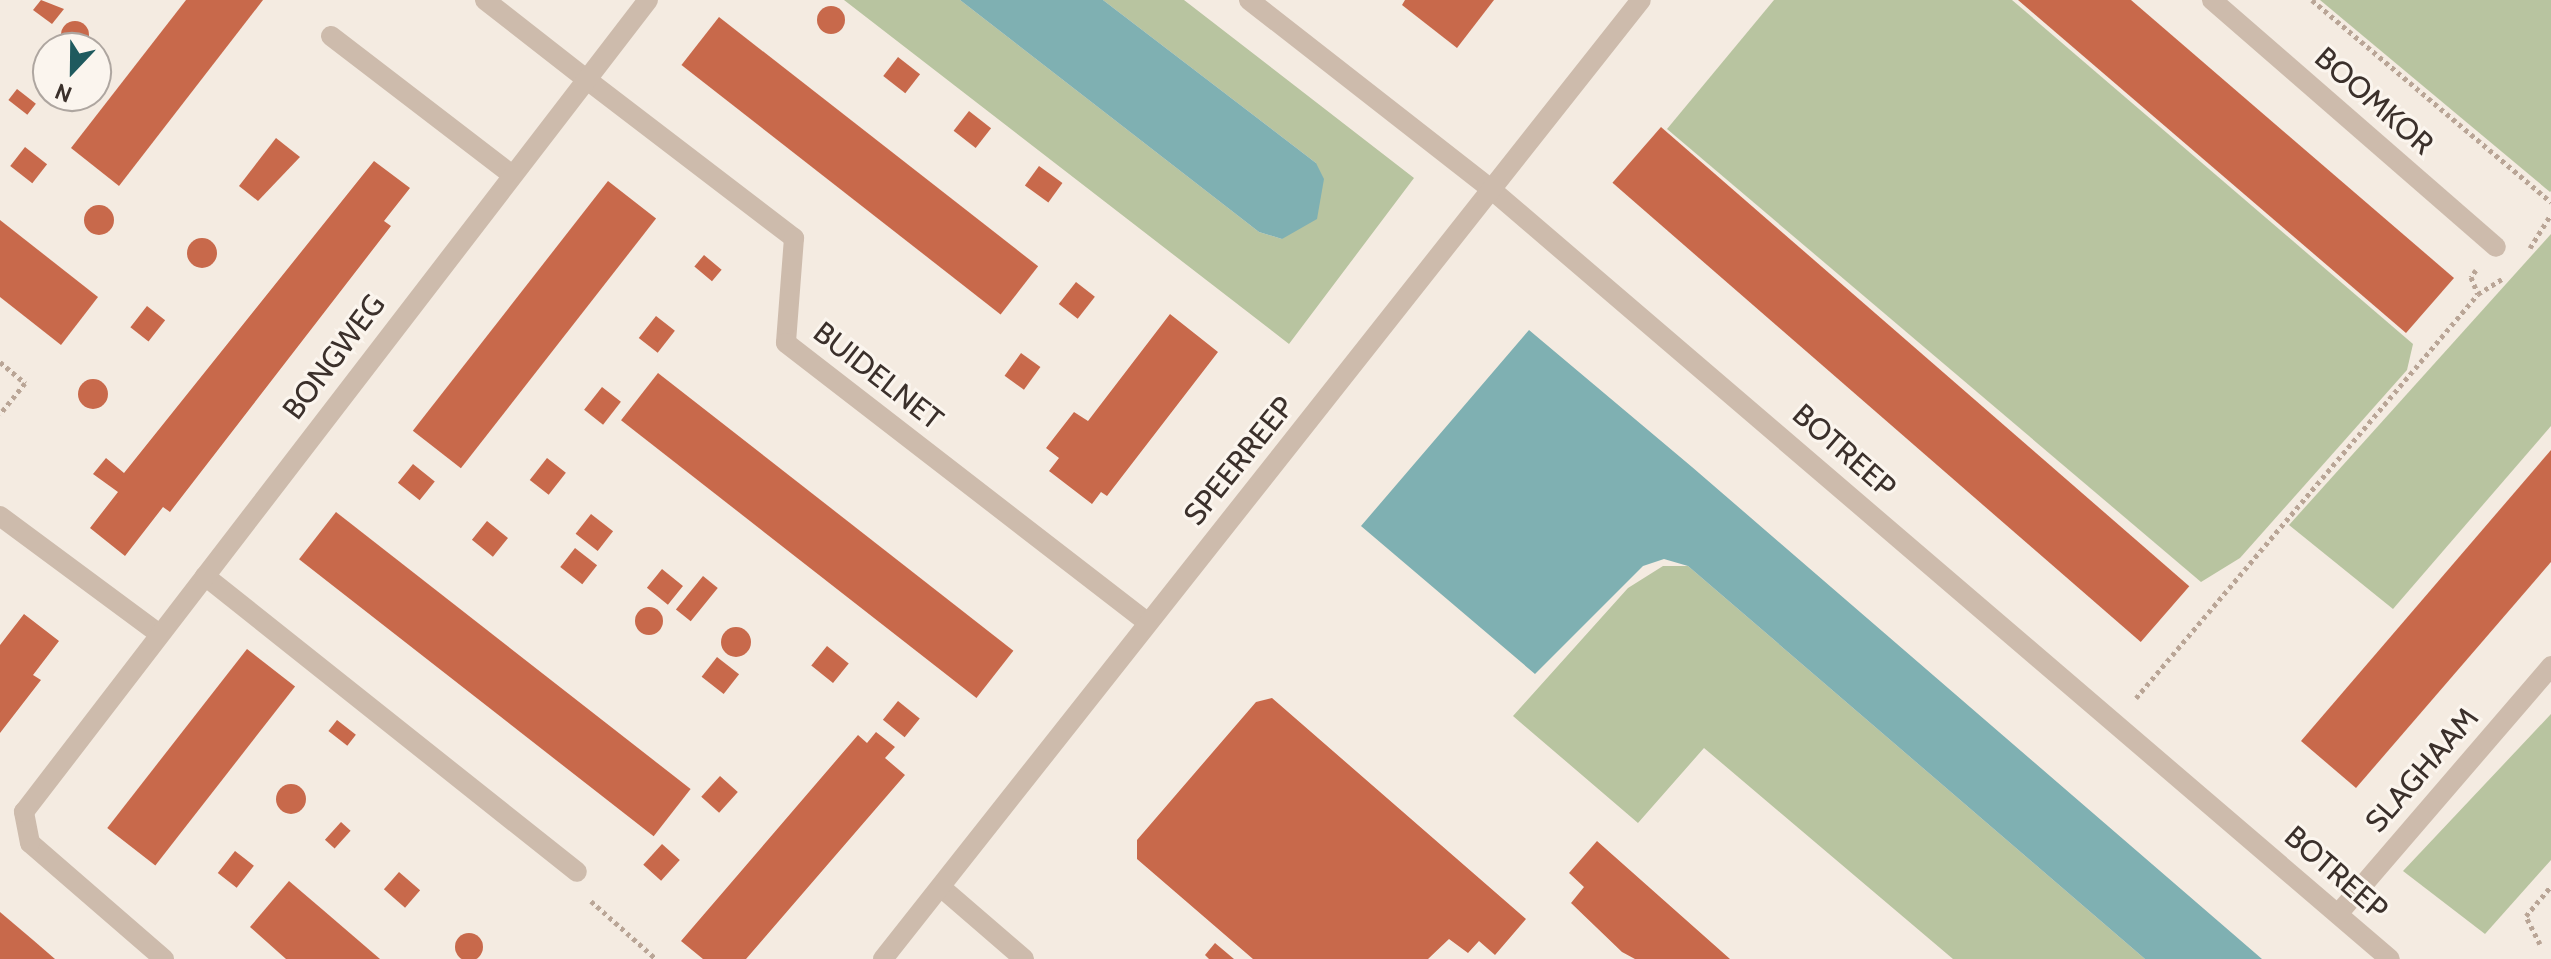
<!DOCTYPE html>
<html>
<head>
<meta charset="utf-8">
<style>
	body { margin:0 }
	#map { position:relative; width:2551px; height:959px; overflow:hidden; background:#f4ebe1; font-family:Cabin,sans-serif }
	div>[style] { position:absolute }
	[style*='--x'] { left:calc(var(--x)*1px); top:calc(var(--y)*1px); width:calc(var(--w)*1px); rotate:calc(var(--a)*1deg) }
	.green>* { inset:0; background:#b8c4a0 }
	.water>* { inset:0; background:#7fb0b2 }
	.building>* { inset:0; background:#c8694b; transform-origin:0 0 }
	.round { border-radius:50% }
	.path>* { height:5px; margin-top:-2.5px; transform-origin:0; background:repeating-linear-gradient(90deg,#b9a596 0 4px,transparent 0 8px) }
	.lane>* { height:20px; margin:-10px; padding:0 10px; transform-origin:10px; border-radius:10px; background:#cdbbac }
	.street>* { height:20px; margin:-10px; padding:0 10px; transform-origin:10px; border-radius:10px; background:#cdbbac }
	span { translate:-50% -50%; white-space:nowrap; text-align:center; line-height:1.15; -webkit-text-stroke:6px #fbf5ee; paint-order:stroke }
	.street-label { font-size:30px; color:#3b302b }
	.north { position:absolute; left:32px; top:32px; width:80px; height:80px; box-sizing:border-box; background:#fbf5ee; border:2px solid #aea6a0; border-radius:50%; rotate:202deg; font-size:22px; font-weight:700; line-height:32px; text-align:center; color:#3b302b }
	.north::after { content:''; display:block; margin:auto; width:28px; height:36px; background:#1f5a5e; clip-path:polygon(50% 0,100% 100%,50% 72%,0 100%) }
</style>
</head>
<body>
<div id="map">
	<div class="green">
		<i style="clip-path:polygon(844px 0,960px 0,1259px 232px,1282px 239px,1316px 163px,1103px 0,1184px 0,1414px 178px,1289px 344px)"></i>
		<i style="clip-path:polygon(1774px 0,2012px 0,2413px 344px,2407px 370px,2240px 558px,2201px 582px,1667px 129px)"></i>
		<i style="clip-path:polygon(2320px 0,2551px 0,2551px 191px,2550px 192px)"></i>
		<i style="clip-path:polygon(2551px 234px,2551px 426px,2393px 609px,2289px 525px)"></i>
		<i style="clip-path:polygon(1663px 566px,1688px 566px,2145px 959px,1953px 959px,1704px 748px,1638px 823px,1513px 716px,1628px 588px)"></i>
		<i style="clip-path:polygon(2551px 714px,2551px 860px,2485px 934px,2403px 871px)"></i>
	</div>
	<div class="water">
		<i style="clip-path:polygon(960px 0,1103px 0,1316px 163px,1324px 179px,1317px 219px,1282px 239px,1259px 232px)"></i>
		<i style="clip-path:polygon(1529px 330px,1692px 467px,2262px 959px,2145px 959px,1688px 566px,1664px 559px,1643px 566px,1535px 674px,1361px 526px)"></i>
	</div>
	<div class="building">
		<i style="clip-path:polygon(41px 0,64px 9px,52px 24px,33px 10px)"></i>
		<i style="clip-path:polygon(186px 0,263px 0,119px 186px,71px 148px)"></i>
		<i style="clip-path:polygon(1405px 0,1494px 0,1457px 48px,1402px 5px)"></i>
		<i style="clip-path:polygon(2018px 0,2131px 0,2454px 278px,2406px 333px)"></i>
		<i class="round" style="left:817px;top:6px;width:28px;height:28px"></i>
		<i style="left:719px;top:17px;width:405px;height:61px;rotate:38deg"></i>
		<i class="round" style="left:61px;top:21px;width:28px;height:28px"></i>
		<i style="left:898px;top:57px;width:28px;height:24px;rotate:38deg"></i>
		<i style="left:17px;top:89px;width:24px;height:14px;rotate:38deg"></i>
		<i style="left:969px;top:111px;width:28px;height:25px;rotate:38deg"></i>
		<i style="left:1661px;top:127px;width:700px;height:74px;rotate:41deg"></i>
		<i style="clip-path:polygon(276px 138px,300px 157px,258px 201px,239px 186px)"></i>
		<i style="left:25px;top:147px;width:28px;height:24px;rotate:38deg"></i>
		<i style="clip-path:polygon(374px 161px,410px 188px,384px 221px,391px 226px,170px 512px,163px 507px,125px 556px,90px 528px,118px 492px,93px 474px,106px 458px,124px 473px)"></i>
		<i style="left:1039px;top:166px;width:29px;height:24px;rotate:36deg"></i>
		<i style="left:608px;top:181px;width:61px;height:317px;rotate:38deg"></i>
		<i class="round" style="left:84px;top:205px;width:30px;height:30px"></i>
		<i style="clip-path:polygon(0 220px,98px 297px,61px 345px,0 297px)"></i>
		<i class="round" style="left:187px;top:238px;width:30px;height:30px"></i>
		<i style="left:704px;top:255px;width:23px;height:15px;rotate:40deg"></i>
		<i style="left:1076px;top:282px;width:24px;height:28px;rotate:38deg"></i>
		<i style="left:147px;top:306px;width:23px;height:27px;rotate:38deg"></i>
		<i style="clip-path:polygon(1170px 314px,1218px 352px,1107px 496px,1101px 492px,1092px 504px,1049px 471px,1059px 458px,1046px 448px,1074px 412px,1088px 421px)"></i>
		<i style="left:656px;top:316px;width:24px;height:28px;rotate:38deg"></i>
		<i style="left:1021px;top:353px;width:24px;height:28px;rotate:36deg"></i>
		<i style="left:658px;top:373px;width:451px;height:60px;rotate:38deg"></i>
		<i class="round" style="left:78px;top:379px;width:30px;height:30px"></i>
		<i style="left:602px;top:387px;width:24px;height:29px;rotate:38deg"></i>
		<i style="clip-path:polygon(2551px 450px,2551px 562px,2356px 788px,2301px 741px)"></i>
		<i style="left:547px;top:458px;width:24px;height:28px;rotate:38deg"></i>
		<i style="left:413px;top:464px;width:28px;height:24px;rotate:39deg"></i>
		<i style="left:336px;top:512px;width:450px;height:60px;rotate:38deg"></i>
		<i style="left:591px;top:514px;width:28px;height:25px;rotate:38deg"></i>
		<i style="left:487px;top:521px;width:27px;height:24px;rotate:39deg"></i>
		<i style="left:575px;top:548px;width:28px;height:24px;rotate:38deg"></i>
		<i style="left:662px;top:569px;width:27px;height:24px;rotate:39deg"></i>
		<i style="left:703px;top:576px;width:19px;height:43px;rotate:39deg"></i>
		<i class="round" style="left:635px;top:607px;width:28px;height:28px"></i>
		<i style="clip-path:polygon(24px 614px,59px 641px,33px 675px,41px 680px,0 733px,0 645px)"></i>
		<i class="round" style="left:721px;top:627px;width:30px;height:30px"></i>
		<i style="left:827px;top:646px;width:28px;height:25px;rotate:39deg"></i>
		<i style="left:247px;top:649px;width:61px;height:227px;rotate:38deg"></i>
		<i style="left:717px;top:657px;width:28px;height:25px;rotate:38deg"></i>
		<i style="clip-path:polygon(1272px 698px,1526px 919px,1495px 955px,1479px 941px,1468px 953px,1449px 939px,1428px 959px,1253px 959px,1137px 859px,1137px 840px,1256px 702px)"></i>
		<i style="left:898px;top:701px;width:28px;height:24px;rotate:39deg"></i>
		<i style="left:337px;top:720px;width:24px;height:14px;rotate:38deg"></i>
		<i style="clip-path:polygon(876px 732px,895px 747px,885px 758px,905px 775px,746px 959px,703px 959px,681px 941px,858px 735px,867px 743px)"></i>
		<i style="left:720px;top:776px;width:24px;height:28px;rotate:42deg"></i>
		<i class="round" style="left:276px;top:784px;width:30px;height:30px"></i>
		<i style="left:341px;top:822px;width:13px;height:24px;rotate:42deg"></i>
		<i style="clip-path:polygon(1597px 841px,1730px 959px,1635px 959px,1622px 952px,1571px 903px,1584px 887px,1569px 873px)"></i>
		<i style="left:662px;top:844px;width:24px;height:28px;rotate:42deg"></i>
		<i style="left:235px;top:851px;width:24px;height:28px;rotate:38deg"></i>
		<i style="left:399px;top:872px;width:28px;height:23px;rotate:41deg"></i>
		<i style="clip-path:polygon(289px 881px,323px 910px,380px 959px,286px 959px,250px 927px)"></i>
		<i style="clip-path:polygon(0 912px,33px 940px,55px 959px,0 959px)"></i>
		<i class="round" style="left:455px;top:933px;width:28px;height:28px"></i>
		<i style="clip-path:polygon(1215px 943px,1234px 959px,1209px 959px,1205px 955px)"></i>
	</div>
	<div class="path">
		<i style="--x:2312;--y:0;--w:313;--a:40.2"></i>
		<i style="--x:2530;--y:248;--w:39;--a:-58"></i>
		<i style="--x:2476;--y:270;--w:9;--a:126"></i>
		<i style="--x:2471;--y:277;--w:18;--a:68"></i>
		<i style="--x:0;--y:362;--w:33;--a:40"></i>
		<i style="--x:25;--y:383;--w:40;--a:129"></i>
		<i style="--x:2136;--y:698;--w:529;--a:-49.75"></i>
		<i style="--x:2478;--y:294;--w:28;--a:-32"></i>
		<i style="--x:591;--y:901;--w:87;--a:41.7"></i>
		<i style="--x:2540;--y:944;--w:31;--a:-117"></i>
		<i style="--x:2526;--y:916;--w:39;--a:-50"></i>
	</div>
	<div class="lane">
		<i style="--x:586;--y:79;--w:262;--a:37.4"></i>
		<i style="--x:794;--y:238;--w:105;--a:94.4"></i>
		<i style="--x:786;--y:343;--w:456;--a:37.7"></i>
	</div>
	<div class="street">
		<i style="--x:485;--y:0;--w:128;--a:38"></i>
		<i style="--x:1249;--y:0;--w:308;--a:38"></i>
		<i style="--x:1492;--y:190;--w:1182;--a:40.58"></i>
		<i style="--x:2212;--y:0;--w:376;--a:41"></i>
		<i style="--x:331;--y:36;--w:227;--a:37.5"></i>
		<i style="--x:0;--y:516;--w:197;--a:36.5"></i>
		<i style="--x:205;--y:576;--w:475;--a:38.5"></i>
		<i style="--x:943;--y:889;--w:107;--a:40.8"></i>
		<i style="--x:2338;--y:914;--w:327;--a:-49.3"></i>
		<i style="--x:164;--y:959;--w:177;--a:-139.1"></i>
		<i style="--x:30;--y:843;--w:32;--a:-101"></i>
		<i style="--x:24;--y:812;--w:1024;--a:-52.46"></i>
		<i style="--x:883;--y:959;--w:1222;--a:-51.68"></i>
	</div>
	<div class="street-label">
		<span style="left:2374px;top:101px;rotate:41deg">BOOMKOR</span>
		<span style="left:334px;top:357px;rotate:-53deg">BONGWEG</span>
		<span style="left:878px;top:376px;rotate:38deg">BUIDELNET</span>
		<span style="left:1844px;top:451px;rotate:41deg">BOTREEP</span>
		<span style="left:1239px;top:461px;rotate:-51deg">SPEERREEP</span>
		<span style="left:2422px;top:770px;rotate:-49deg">SLAGHAAM</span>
		<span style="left:2336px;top:873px;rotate:41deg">BOTREEP</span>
	</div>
	<div class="north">N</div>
</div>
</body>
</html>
